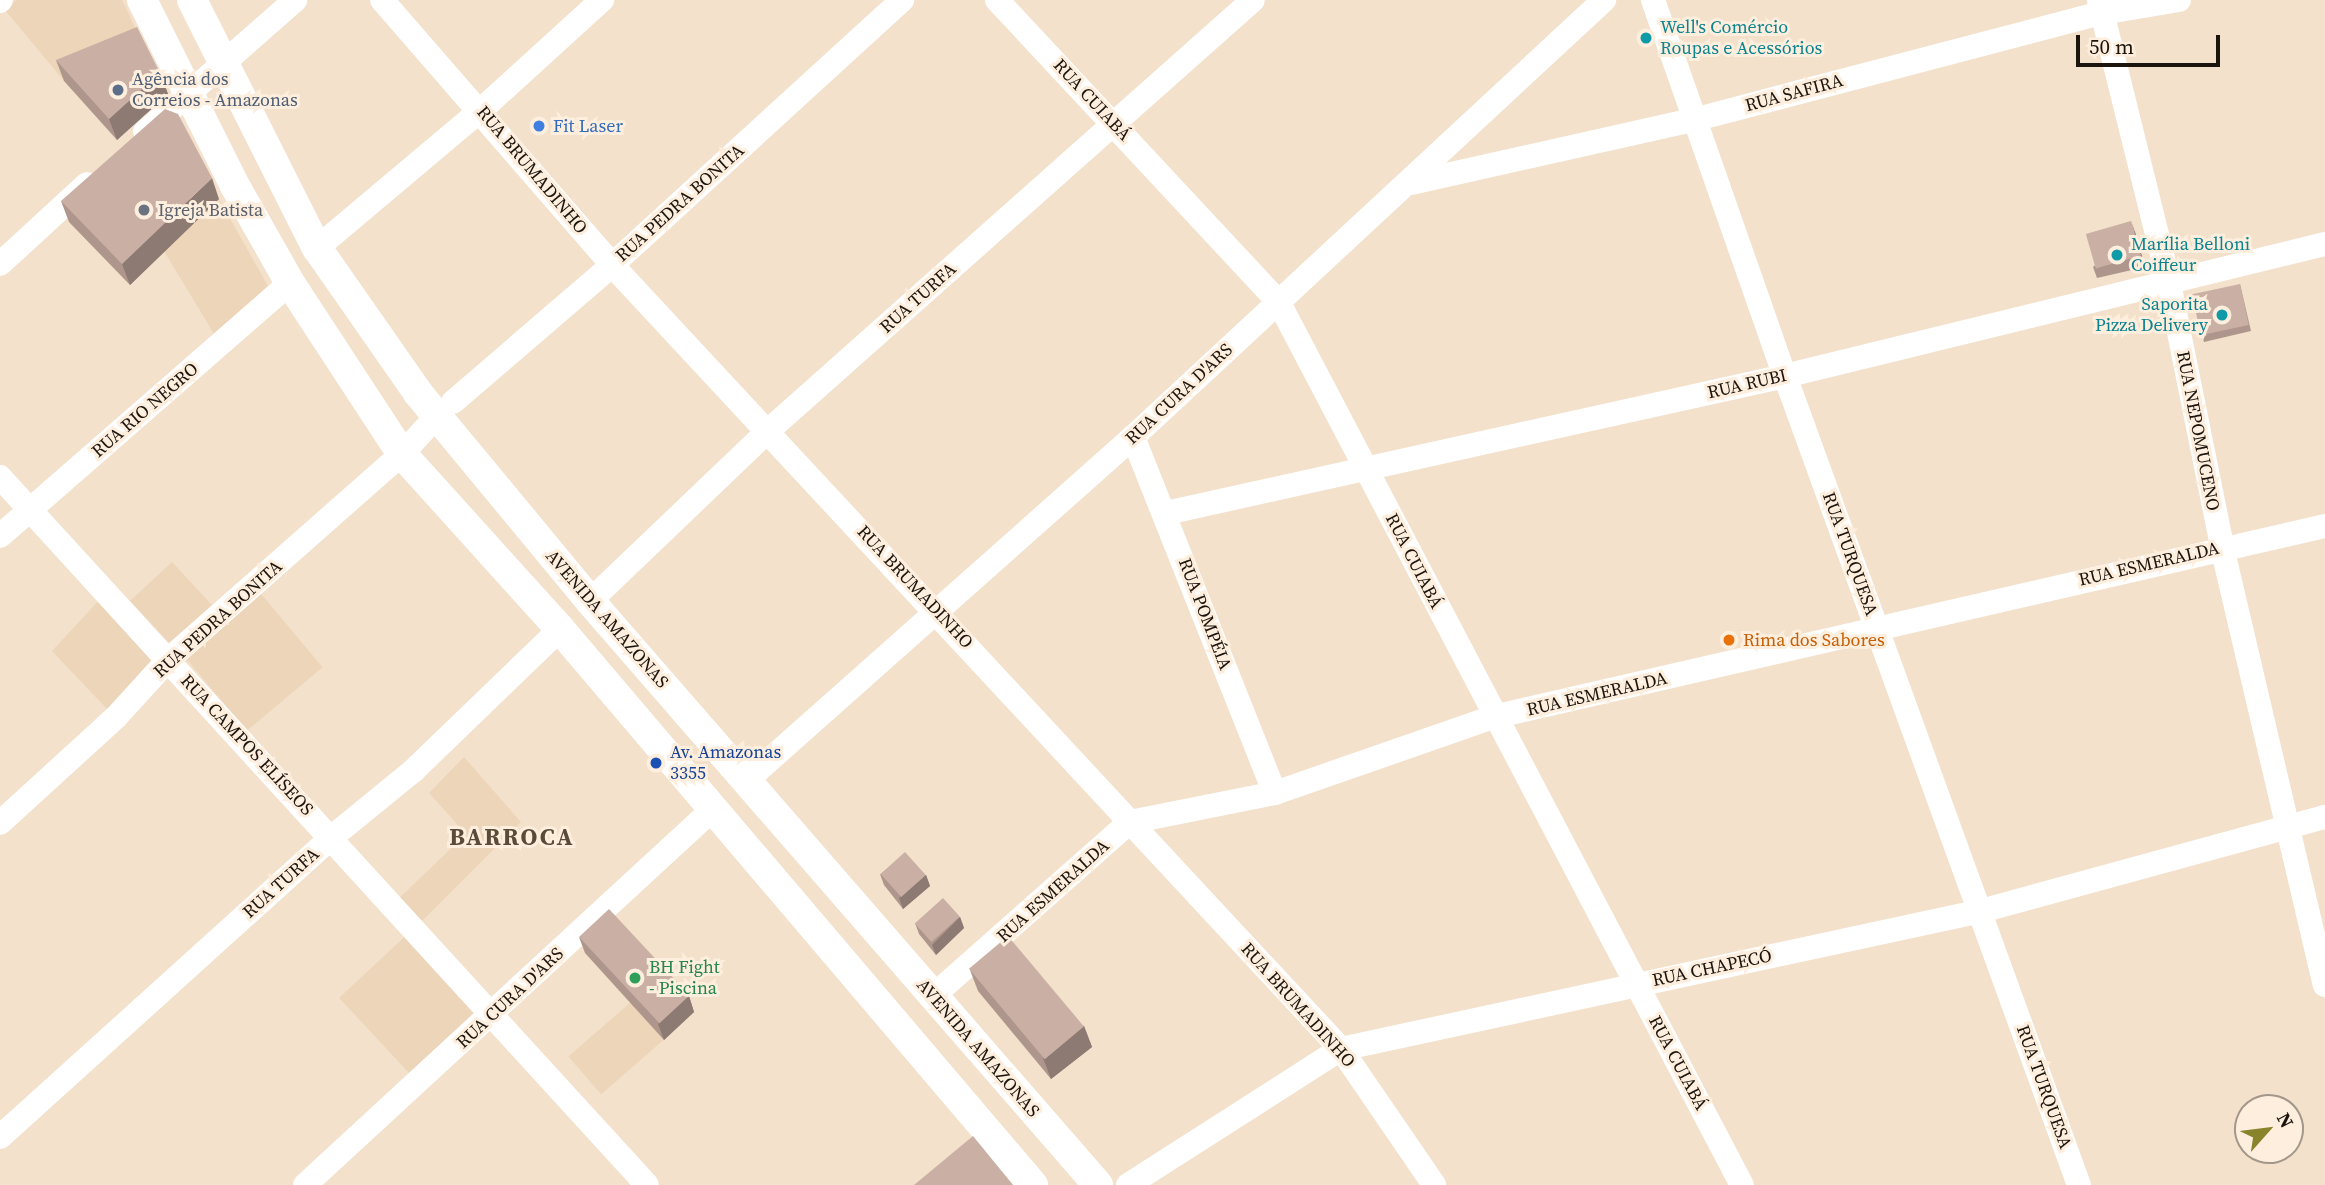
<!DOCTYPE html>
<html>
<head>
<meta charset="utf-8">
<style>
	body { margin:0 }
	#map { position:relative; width:2325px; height:1185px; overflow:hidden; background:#f3e1cb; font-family:"Source Serif 4",serif }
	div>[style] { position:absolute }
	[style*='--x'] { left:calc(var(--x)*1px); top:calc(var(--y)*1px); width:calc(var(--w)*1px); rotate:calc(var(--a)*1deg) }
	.built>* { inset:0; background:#edd5b9; transform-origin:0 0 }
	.minor>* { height:24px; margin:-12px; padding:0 12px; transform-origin:12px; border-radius:12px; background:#fff }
	.major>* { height:30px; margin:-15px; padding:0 15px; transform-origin:15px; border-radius:15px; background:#fff }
	.wall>* { inset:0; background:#ae968d }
	.shaded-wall>* { inset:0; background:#8d7a73 }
	.building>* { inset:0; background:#caafa4; transform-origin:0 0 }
	.dots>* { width:19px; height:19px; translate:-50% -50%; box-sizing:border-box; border:4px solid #fdeedd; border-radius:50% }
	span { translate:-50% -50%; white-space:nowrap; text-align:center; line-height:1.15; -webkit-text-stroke:6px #fdeedd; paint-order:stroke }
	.culture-label { font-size:18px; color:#0d838f }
	.left { translate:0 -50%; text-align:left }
	.right { translate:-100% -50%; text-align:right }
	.service-label { font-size:18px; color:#4e5e75 }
	.street-label { font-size:18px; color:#1c150e }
	.shop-label { font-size:18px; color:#366cbe }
	.worship-label { font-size:18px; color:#5b616d }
	.food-label { font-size:18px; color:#c56008 }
	.transit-label { font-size:18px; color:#164399 }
	.leisure-label { font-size:18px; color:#27864d }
	.district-label { font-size:24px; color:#5a4b38; font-weight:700; letter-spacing:2px }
	.north { position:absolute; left:2234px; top:1094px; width:70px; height:70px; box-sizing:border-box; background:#fdeedd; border:2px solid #a3978a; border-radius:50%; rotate:62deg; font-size:19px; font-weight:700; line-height:28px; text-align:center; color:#1c150e }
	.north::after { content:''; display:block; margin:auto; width:24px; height:32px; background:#89832b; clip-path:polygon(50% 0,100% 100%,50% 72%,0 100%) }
	.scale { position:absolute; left:2076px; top:35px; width:144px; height:32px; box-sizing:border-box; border:4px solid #1c150e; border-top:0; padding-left:9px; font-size:21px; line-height:24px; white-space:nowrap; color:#1c150e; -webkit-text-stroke:5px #fdeedd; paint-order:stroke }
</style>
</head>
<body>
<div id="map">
	<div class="built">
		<i style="clip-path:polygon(16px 0,122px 0,145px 48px,64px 81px,5px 10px)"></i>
		<i style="clip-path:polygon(219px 199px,268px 286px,214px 334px,164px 251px)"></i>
		<i style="left:172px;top:562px;width:59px;height:57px;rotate:47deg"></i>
		<i style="left:257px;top:589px;width:102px;height:99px;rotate:50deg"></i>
		<i style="clip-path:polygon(103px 596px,158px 661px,109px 711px,52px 651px)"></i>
		<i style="clip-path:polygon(464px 757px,521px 822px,416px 927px,394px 903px,466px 834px,429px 793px)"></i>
		<i style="left:413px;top:929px;width:105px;height:101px;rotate:47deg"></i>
		<i style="left:631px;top:1002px;width:50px;height:83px;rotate:49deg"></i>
	</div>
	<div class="minor">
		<i style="--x:382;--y:0;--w:351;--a:49"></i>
		<i style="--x:612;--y:265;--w:1071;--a:47.08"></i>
		<i style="--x:1341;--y:1049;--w:165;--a:55.6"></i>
		<i style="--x:997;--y:0;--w:412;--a:47"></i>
		<i style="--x:1278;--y:301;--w:998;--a:62.31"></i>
		<i style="--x:1653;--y:0;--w:398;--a:70.7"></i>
		<i style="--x:1785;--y:376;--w:861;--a:70.03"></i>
		<i style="--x:2099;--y:0;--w:292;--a:76.1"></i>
		<i style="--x:2169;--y:283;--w:269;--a:78.6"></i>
		<i style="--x:2222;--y:547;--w:450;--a:76.8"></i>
		<i style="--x:0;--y:1;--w:1;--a:-45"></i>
		<i style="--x:145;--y:132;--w:200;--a:-41.3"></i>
		<i style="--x:1411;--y:183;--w:293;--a:-12.6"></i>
		<i style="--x:1697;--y:119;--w:419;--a:-14.7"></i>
		<i style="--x:2102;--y:13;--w:78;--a:-9.6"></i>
		<i style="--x:317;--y:248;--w:214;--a:-40.1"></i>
		<i style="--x:481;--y:110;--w:164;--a:-42.3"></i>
		<i style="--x:0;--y:264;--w:118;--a:-42.6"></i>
		<i style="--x:453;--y:402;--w:210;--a:-40.7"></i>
		<i style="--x:612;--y:265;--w:393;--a:-42.4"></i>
		<i style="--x:1133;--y:437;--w:383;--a:68.3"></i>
		<i style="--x:0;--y:477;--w:959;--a:47.58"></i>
		<i style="--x:1166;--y:513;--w:634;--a:-12.48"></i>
		<i style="--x:1785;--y:376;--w:556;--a:-13.74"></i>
		<i style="--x:0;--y:536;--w:385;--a:-41.1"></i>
		<i style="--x:590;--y:601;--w:248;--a:-43.7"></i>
		<i style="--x:769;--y:430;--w:647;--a:-41.62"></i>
		<i style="--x:747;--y:780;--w:516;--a:-41.62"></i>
		<i style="--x:1133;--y:437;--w:643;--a:-42.86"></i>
		<i style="--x:0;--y:823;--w:157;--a:-42.4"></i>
		<i style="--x:116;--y:717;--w:77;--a:-47.6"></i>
		<i style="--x:168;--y:660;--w:312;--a:-41.4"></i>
		<i style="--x:402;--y:454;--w:52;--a:-47.4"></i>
		<i style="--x:933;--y:996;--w:263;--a:-41.5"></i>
		<i style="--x:1130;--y:822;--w:148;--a:-11.3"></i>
		<i style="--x:1275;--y:793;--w:231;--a:-19.2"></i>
		<i style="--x:1493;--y:717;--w:854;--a:-12.93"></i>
		<i style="--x:0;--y:1137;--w:447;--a:-42.1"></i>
		<i style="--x:332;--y:837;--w:104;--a:-39.2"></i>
		<i style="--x:413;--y:771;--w:204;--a:-44"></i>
		<i style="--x:305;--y:1185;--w:555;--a:-42.66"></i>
		<i style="--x:1128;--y:1185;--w:253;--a:-32.6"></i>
		<i style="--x:1341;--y:1049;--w:655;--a:-12.17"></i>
		<i style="--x:1981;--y:911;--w:357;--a:-15.3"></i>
	</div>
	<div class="major">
		<i style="--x:142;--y:0;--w:208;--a:63.4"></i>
		<i style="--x:235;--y:186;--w:112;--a:60.4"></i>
		<i style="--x:290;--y:283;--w:204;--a:56.8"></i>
		<i style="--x:402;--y:454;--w:236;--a:47.9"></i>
		<i style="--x:560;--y:629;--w:730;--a:49.61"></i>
		<i style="--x:192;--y:0;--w:278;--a:63.3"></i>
		<i style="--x:317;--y:248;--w:177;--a:55.1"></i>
		<i style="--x:418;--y:393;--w:270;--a:50.4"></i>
		<i style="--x:590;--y:601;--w:774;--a:48.98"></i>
	</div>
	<div class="wall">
		<i style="clip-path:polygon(56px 60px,160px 73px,168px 94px,117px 140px,64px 81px)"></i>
		<i style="clip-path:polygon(219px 199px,130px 285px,69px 222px,61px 201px)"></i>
		<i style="clip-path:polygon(2135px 232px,2145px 267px,2097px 278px,2093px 267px)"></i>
		<i style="clip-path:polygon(2240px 284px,2251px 331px,2204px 342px,2202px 336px)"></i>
		<i style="clip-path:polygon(880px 874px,926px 875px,930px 886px,903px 909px,884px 885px)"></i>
		<i style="clip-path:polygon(960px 917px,964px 928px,936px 955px,919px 934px,915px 923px)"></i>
		<i style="clip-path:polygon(579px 937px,689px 996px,694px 1012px,664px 1040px,585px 953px)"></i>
		<i style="clip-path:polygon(970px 970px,1084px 1026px,1092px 1047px,1051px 1079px,978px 991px)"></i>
	</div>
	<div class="shaded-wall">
		<i style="clip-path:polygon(160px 73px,168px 94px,117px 140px,109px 119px)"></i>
		<i style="clip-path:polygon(212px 178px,219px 199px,130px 285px,122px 264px)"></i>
		<i style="clip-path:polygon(2131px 221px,2135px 232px,2145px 267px,2141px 256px)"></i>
		<i style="clip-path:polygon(926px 875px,930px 886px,903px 909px,899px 898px)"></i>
		<i style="clip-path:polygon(960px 917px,964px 928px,936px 955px,932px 945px)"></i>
		<i style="clip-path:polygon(689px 996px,694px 1012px,664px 1040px,658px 1024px)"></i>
		<i style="clip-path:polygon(1084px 1026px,1092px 1047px,1051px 1079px,1043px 1058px)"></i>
	</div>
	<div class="building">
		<i style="clip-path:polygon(137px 27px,160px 73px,109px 119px,56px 60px)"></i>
		<i style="clip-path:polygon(165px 109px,178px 114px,212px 178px,122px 264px,61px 201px)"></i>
		<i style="left:2131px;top:221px;width:36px;height:47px;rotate:74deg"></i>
		<i style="left:2240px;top:284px;width:42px;height:49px;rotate:78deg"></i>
		<i style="left:905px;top:852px;width:31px;height:33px;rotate:48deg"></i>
		<i style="left:943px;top:898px;width:25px;height:38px;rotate:48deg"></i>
		<i style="left:609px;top:909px;width:118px;height:41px;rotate:47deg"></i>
		<i style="left:1008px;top:936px;width:118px;height:51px;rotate:50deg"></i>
		<i style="clip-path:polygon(973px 1136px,1013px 1185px,914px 1185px)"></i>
	</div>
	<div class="dots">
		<i style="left:1646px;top:38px;background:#0f9aa8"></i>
		<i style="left:118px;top:90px;background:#5c6f8a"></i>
		<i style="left:539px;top:126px;background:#3f7fe0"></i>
		<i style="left:144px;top:210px;background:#6b7280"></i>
		<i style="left:2117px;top:255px;background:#0f9aa8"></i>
		<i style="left:2222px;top:315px;background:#0f9aa8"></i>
		<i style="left:1729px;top:640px;background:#e8710a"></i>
		<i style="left:656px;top:763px;background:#1a4fb4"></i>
		<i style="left:635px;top:978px;background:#2e9e5b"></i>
	</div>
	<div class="culture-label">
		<span class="left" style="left:1660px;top:38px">Well's Comércio<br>Roupas e Acessórios</span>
		<span class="left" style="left:2131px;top:255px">Marília Belloni<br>Coiffeur</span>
		<span class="right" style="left:2208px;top:315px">Saporita<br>Pizza Delivery</span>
	</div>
	<div class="service-label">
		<span class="left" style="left:132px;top:90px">Agência dos<br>Correios - Amazonas</span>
	</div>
	<div class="street-label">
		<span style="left:1794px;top:93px;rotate:-15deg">RUA SAFIRA</span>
		<span style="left:1092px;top:100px;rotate:47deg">RUA CUIABÁ</span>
		<span style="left:532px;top:170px;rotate:50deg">RUA BRUMADINHO</span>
		<span style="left:680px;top:203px;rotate:-42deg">RUA PEDRA BONITA</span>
		<span style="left:918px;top:298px;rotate:-42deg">RUA TURFA</span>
		<span style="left:1747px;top:384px;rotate:-13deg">RUA RUBI</span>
		<span style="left:1179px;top:394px;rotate:-43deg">RUA CURA D'ARS</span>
		<span style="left:145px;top:410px;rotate:-41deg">RUA RIO NEGRO</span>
		<span style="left:2198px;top:431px;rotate:79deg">RUA NEPOMUCENO</span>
		<span style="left:1850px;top:554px;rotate:70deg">RUA TURQUESA</span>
		<span style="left:1414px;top:561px;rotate:63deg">RUA CUIABÁ</span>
		<span style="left:2149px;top:564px;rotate:-13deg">RUA ESMERALDA</span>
		<span style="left:915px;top:587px;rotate:47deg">RUA BRUMADINHO</span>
		<span style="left:1205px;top:614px;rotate:69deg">RUA POMPÉIA</span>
		<span style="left:218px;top:619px;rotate:-42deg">RUA PEDRA BONITA</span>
		<span style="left:607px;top:619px;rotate:49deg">AVENIDA AMAZONAS</span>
		<span style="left:1597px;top:694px;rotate:-13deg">RUA ESMERALDA</span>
		<span style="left:247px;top:745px;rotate:47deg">RUA CAMPOS ELÍSEOS</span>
		<span style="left:281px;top:883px;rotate:-42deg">RUA TURFA</span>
		<span style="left:1053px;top:891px;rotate:-42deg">RUA ESMERALDA</span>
		<span style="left:1712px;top:968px;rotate:-12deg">RUA CHAPECÓ</span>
		<span style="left:510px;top:998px;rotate:-43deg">RUA CURA D'ARS</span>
		<span style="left:1298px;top:1005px;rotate:48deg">RUA BRUMADINHO</span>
		<span style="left:978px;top:1048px;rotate:49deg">AVENIDA AMAZONAS</span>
		<span style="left:1678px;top:1063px;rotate:62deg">RUA CUIABÁ</span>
		<span style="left:2044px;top:1087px;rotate:70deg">RUA TURQUESA</span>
	</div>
	<div class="shop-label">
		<span class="left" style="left:553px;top:126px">Fit Laser</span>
	</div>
	<div class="worship-label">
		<span class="left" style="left:158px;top:210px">Igreja Batista</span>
	</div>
	<div class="food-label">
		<span class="left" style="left:1743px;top:640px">Rima dos Sabores</span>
	</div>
	<div class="transit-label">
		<span class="left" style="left:670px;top:763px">Av. Amazonas<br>3355</span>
	</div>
	<div class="leisure-label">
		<span class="left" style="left:649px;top:978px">BH Fight<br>- Piscina</span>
	</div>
	<div class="district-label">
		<span style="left:512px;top:837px">BARROCA</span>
	</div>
	<div class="north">N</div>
	<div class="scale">50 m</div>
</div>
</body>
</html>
